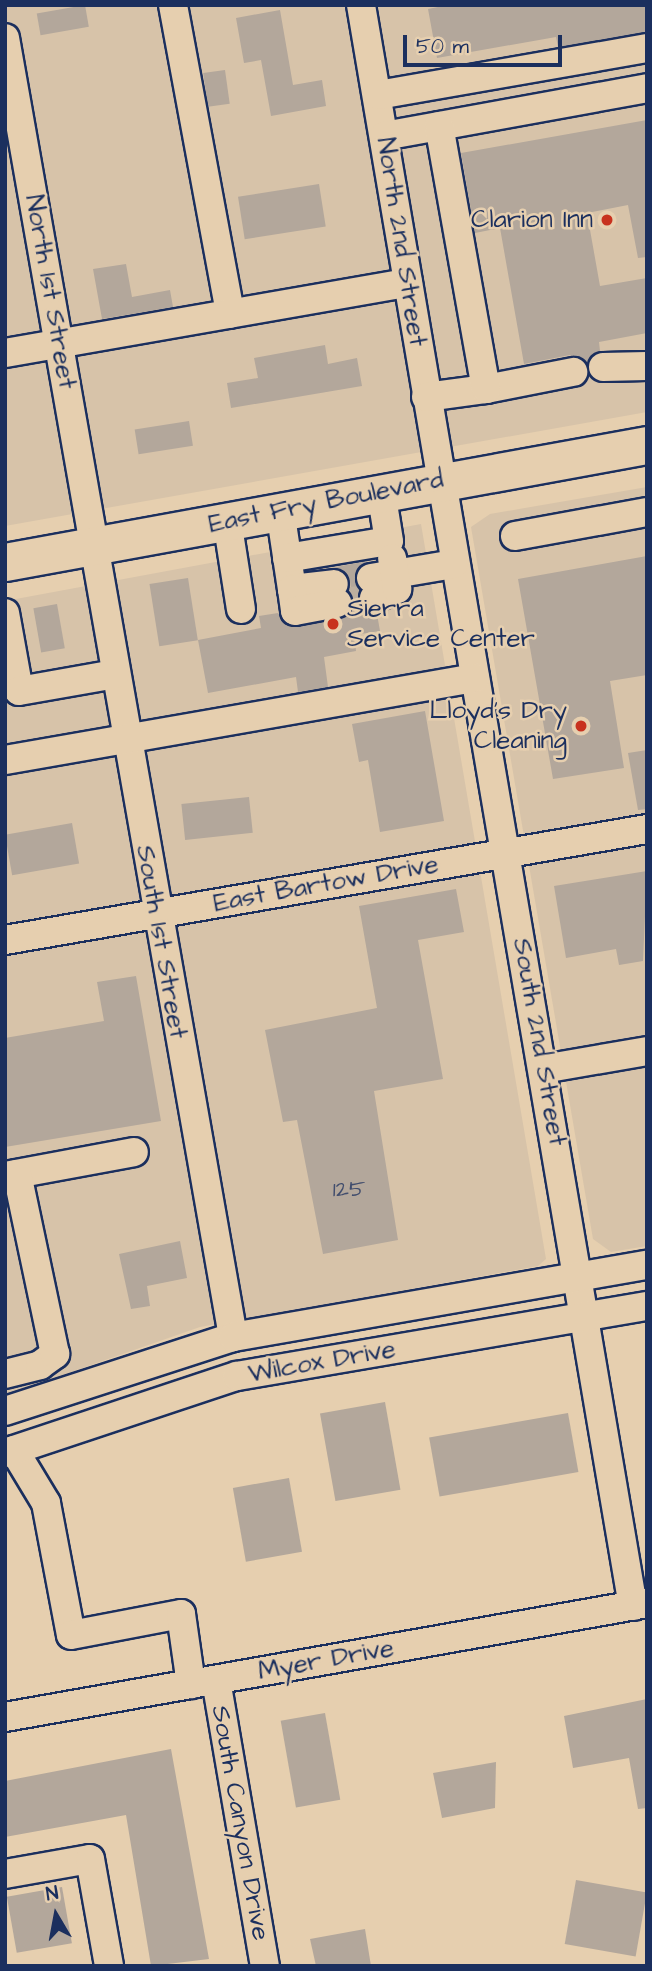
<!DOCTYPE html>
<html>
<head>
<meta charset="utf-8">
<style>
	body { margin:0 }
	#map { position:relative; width:652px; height:1971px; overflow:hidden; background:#e6cfaf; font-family:"Architects Daughter",sans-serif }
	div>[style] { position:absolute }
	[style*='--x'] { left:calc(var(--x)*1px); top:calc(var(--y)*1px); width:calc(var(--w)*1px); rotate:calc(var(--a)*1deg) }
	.built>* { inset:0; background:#d7c3a9 }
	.building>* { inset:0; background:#b3a79b; transform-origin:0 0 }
	.minor-tunnel>* { height:28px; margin-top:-14px; transform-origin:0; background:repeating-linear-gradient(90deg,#bdaf9f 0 28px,transparent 0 42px) }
	.roads { filter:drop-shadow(2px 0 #1b2f5e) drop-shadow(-2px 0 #1b2f5e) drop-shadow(0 2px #1b2f5e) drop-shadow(0 -2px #1b2f5e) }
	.minor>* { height:28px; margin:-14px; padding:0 14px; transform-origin:14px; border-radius:14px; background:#e6cfaf }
	.major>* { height:37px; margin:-18.5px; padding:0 18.5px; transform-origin:18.5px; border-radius:18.5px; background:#e6cfaf }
	.dots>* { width:19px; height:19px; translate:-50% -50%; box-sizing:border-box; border:4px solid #e6cfaf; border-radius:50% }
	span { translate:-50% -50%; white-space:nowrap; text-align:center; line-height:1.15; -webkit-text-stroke:5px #e6cfaf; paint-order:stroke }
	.number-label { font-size:23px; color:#414d6d }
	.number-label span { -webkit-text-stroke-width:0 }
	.poi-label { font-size:26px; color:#1b2f5e }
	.right { translate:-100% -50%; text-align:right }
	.left { translate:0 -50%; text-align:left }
	.street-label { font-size:26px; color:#1b2f5e }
	.frame { position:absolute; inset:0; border:7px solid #1b2f5e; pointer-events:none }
	.north { position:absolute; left:21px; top:1880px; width:70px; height:70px; -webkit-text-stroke:5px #e6cfaf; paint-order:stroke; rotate:350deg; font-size:19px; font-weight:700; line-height:28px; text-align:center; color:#1b2f5e }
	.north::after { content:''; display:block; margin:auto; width:24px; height:32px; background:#1b2f5e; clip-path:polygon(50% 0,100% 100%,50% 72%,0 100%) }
	.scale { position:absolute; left:403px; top:35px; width:159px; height:32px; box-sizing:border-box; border:4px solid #1b2f5e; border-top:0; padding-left:9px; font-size:21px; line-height:24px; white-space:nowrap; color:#1b2f5e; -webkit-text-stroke:5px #e6cfaf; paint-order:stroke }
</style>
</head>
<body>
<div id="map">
	<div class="built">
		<i style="clip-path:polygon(5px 5px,647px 5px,647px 412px,5px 526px)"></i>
		<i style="clip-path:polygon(647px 487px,647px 1246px,611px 1252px,593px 1239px,471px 527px,490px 514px)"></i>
		<i style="clip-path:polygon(421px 524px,546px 1259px,538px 1266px,200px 1327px,5px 1395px,5px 601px)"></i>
	</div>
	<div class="building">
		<i style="left:85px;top:5px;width:22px;height:49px;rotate:80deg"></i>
		<i style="clip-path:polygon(448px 5px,647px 5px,647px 32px,558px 47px,556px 37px,437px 58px,428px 9px)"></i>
		<i style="clip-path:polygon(280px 10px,293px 85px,322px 80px,326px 106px,271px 116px,261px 60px,244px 63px,236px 18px)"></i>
		<i style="left:225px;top:70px;width:34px;height:22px;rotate:82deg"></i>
		<i style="clip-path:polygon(647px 120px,647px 257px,638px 258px,628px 205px,587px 213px,600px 286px,647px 278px,647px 333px,599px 342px,600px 351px,587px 364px,570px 355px,524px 364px,500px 228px,475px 233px,461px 153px)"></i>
		<i style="left:319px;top:184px;width:43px;height:82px;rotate:81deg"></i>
		<i style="clip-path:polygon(126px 264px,132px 297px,170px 290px,173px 307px,102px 319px,93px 269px)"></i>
		<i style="clip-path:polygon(325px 345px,328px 364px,357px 358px,362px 386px,231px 408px,227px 383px,258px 378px,254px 358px)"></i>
		<i style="left:189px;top:421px;width:25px;height:55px;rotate:81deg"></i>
		<i style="clip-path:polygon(647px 556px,647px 675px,610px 681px,624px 768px,553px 779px,518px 579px)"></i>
		<i style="clip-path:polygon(368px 561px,355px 573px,358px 603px,377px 614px,380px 631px,354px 635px,356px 651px,324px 657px,328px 687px,298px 692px,296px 677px,208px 693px,198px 640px,261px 628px,259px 616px,278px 613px,290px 627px,341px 619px,353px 608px,350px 581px,331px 568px)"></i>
		<i style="left:188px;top:578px;width:63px;height:39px;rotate:81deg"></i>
		<i style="left:57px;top:604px;width:45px;height:24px;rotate:80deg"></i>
		<i style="clip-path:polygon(425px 711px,444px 821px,380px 832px,368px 760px,359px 762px,352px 724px)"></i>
		<i style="clip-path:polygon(647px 750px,647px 809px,638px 810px,628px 753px)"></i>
		<i style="left:249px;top:797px;width:36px;height:68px;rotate:84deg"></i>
		<i style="left:72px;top:823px;width:41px;height:68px;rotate:80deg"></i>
		<i style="clip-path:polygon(647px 871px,643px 961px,619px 965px,616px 949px,566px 958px,554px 886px)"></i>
		<i style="clip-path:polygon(456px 889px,464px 932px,418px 940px,443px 1079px,374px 1091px,398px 1240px,323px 1254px,297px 1120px,283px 1122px,265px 1030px,377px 1008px,359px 906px)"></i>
		<i style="clip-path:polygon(136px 976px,161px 1121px,5px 1147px,5px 1038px,104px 1021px,97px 982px)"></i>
		<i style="clip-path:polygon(180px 1241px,187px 1278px,147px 1286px,150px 1306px,131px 1309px,119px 1254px)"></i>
		<i style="left:385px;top:1402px;width:89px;height:66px;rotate:80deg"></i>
		<i style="left:568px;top:1413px;width:60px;height:141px;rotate:80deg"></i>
		<i style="left:289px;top:1478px;width:75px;height:57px;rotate:80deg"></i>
		<i style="clip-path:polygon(647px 1699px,647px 1808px,638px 1809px,629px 1758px,573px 1768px,564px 1716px)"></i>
		<i style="left:325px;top:1713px;width:88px;height:45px;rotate:80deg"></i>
		<i style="clip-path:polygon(171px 1749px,209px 1959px,151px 1966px,126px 1815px,5px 1837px,5px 1781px)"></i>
		<i style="clip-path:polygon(496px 1762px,495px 1808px,442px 1818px,433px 1773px)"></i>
		<i style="left:576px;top:1880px;width:72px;height:65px;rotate:10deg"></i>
		<i style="left:62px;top:1887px;width:57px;height:56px;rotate:80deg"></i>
		<i style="clip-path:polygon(365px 1929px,371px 1966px,316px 1966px,310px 1939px)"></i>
	</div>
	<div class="minor-tunnel">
		<i style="--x:337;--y:603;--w:37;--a:-8"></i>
	</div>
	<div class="roads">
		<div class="minor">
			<i style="--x:173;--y:5;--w:314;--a:79.5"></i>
			<i style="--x:361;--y:5;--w:1624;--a:80.36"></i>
			<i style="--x:5;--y:38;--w:1319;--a:80.04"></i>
			<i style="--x:378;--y:95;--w:273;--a:-9.9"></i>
			<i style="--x:384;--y:136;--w:267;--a:-10.3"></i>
			<i style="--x:5;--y:353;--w:409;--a:-9.9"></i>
			<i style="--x:603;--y:367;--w:44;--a:-1.3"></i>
			<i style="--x:486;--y:389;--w:89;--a:-11.1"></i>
			<i style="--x:426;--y:397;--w:61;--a:-7.6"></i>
			<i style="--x:486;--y:389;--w:267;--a:-100.1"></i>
			<i style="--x:280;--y:510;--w:80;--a:81.4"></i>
			<i style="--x:292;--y:589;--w:42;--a:-6.8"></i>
			<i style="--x:227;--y:520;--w:90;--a:81.1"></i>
			<i style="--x:515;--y:536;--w:134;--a:-10.3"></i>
			<i style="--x:287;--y:558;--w:103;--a:-9.5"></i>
			<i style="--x:389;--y:541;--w:51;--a:-99.1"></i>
			<i style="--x:371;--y:578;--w:84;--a:-9.6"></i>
			<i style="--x:292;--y:589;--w:22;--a:82"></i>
			<i style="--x:295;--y:611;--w:43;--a:-10.8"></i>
			<i style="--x:374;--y:598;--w:25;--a:-21"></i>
			<i style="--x:397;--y:589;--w:31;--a:-99"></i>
			<i style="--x:5;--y:613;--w:79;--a:79.8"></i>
			<i style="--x:19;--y:691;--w:97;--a:-10"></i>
			<i style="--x:5;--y:760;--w:477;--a:-9.9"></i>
			<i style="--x:5;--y:940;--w:652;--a:-9.81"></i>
			<i style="--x:543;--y:1069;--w:106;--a:-9.8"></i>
			<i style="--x:5;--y:1176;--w:131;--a:-10.5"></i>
			<i style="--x:5;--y:1374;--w:36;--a:-14"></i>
			<i style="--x:40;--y:1365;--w:19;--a:-36"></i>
			<i style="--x:55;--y:1354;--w:184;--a:-101.9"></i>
			<i style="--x:5;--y:1411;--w:240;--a:-18"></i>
			<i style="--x:233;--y:1337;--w:420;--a:-9.9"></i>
			<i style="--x:14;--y:1450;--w:62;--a:58.9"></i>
			<i style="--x:46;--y:1503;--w:134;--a:79.3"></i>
			<i style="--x:71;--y:1635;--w:112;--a:-10.8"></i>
			<i style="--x:181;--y:1614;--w:71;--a:81.9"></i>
			<i style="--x:5;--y:1453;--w:244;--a:-18.4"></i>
			<i style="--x:237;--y:1376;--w:416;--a:-9.7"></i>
			<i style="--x:216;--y:1680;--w:290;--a:80.3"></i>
			<i style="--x:5;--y:1717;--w:652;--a:-10.07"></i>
			<i style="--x:5;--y:1874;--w:86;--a:-10"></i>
			<i style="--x:90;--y:1859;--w:109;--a:79.9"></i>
		</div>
		<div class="major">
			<i style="--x:5;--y:562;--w:653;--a:-10.33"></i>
		</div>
	</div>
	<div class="dots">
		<i style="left:607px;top:220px;background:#c8321e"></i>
		<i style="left:333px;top:624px;background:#c8321e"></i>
		<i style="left:581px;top:726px;background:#c8321e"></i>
	</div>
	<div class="number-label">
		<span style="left:349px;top:1189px">125</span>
	</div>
	<div class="poi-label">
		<span class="right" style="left:593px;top:220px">Clarion Inn</span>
		<span class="left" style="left:347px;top:624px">Sierra<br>Service Center</span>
		<span class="right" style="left:567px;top:726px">Lloyd's Dry<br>Cleaning</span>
	</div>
	<div class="street-label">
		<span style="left:401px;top:242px;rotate:81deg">North 2nd Street</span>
		<span style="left:50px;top:292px;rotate:80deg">North 1st Street</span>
		<span style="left:326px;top:502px;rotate:-11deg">East Fry Boulevard</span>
		<span style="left:326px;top:884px;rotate:-10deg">East Bartow Drive</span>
		<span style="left:161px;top:942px;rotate:80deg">South 1st Street</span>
		<span style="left:539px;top:1042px;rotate:80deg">South 2nd Street</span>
		<span style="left:322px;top:1362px;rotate:-10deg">Wilcox Drive</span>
		<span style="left:326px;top:1660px;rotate:-10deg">Myer Drive</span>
		<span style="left:240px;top:1823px;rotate:80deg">South Canyon Drive</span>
	</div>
	<div class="frame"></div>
	<div class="north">N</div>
	<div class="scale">50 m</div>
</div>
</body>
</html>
